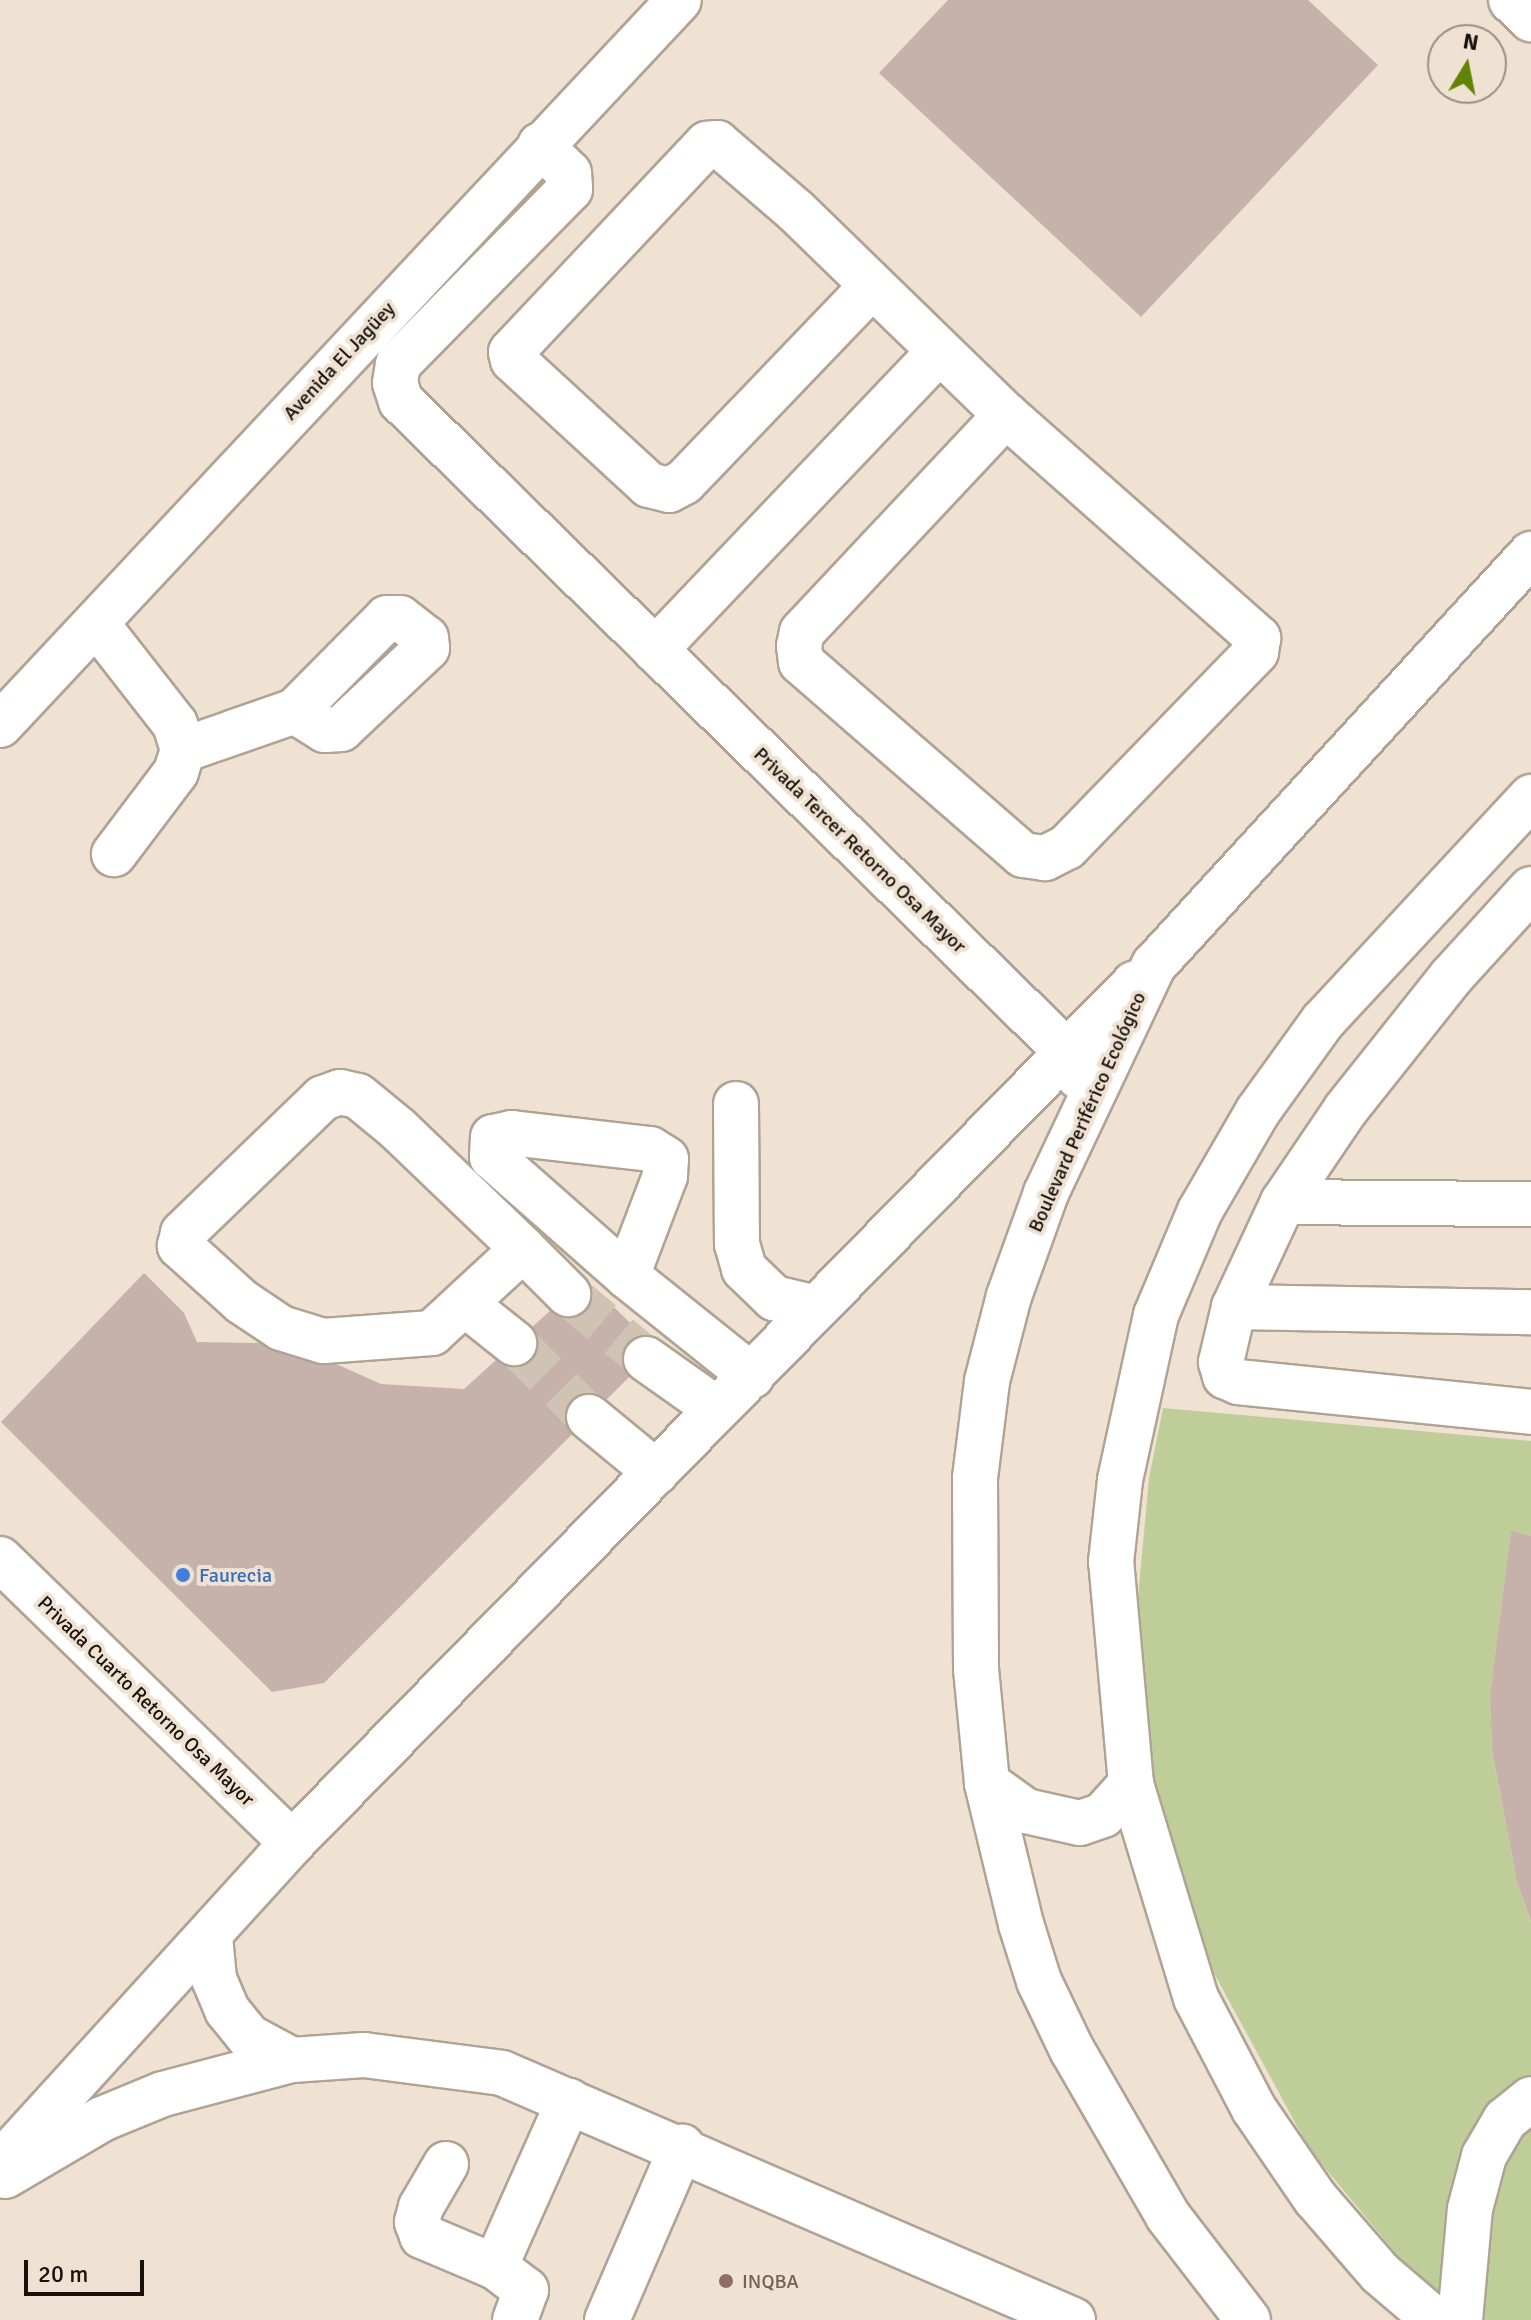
<!DOCTYPE html>
<html>
<head>
<meta charset="utf-8">
<style>
	body { margin:0 }
	#map { position:relative; width:1531px; height:2320px; overflow:hidden; background:#f0e2d2; font-family:Signika,sans-serif }
	div>[style] { position:absolute }
	[style*='--x'] { left:calc(var(--x)*1px); top:calc(var(--y)*1px); width:calc(var(--w)*1px); rotate:calc(var(--a)*1deg) }
	.green>* { inset:0; background:#bfce99 }
	.building>* { inset:0; background:#c7b1ab }
	.minor-tunnel>* { height:44px; margin-top:-22px; transform-origin:0; background:repeating-linear-gradient(90deg,#cfc3b4 0 44px,transparent 0 66px) }
	.roads { filter:drop-shadow(2px 0 #b1a394) drop-shadow(-2px 0 #b1a394) drop-shadow(0 2px #b1a394) drop-shadow(0 -2px #b1a394) }
	.minor>* { height:44px; margin:-22px; padding:0 22px; transform-origin:22px; border-radius:22px; background:#fff }
	.dots>* { width:22px; height:22px; translate:-50% -50%; box-sizing:border-box; border:4px solid #f0e2d2; border-radius:50% }
	span { translate:-50% -50%; white-space:nowrap; text-align:center; line-height:1.15; -webkit-text-stroke:8px #f0e2d2; paint-order:stroke }
	.street-label { font-size:20px; color:#17120c }
	.shop-label { font-size:20px; color:#366cbe }
	.left { translate:0 -50%; text-align:left }
	.education-label { font-size:20px; color:#785e54 }
	.north { position:absolute; left:1427px; top:24px; width:80px; height:80px; box-sizing:border-box; background:#f0e2d2; border:2px solid #998f83; border-radius:50%; rotate:10deg; font-size:22px; font-weight:700; line-height:32px; text-align:center; color:#17120c }
	.north::after { content:''; display:block; margin:auto; width:28px; height:36px; background:#608504; clip-path:polygon(50% 0,100% 100%,50% 72%,0 100%) }
	.scale { position:absolute; left:24px; top:2260px; width:120px; height:36px; box-sizing:border-box; border:4px solid #17120c; border-top:0; padding-left:10px; font-size:24px; line-height:28px; white-space:nowrap; color:#17120c; -webkit-text-stroke:6px #f0e2d2; paint-order:stroke }
</style>
</head>
<body>
<div id="map">
	<div class="green">
		<i style="clip-path:polygon(1163px 1408px,1531px 1441px,1531px 1536px,1511px 1532px,1490px 1694px,1492px 1752px,1517px 1882px,1531px 1923px,1531px 2320px,1462px 2320px,1413px 2274px,1310px 2150px,1209px 1964px,1144px 1765px,1138px 1598px,1149px 1478px)"></i>
	</div>
	<div class="building">
		<i style="clip-path:polygon(948px 0,1308px 0,1378px 65px,1141px 317px,879px 73px)"></i>
		<i style="clip-path:polygon(144px 1273px,184px 1313px,197px 1342px,263px 1343px,325px 1359px,381px 1384px,464px 1389px,585px 1279px,657px 1349px,324px 1683px,272px 1692px,1px 1422px)"></i>
		<i style="clip-path:polygon(1511px 1531px,1531px 1536px,1531px 1922px,1517px 1882px,1492px 1751px,1490px 1694px)"></i>
	</div>
	<div class="minor-tunnel">
		<i style="--x:568;--y:1294;--w:102;--a:39.8"></i>
		<i style="--x:514;--y:1343;--w:105;--a:44.6"></i>
	</div>
	<div class="roads">
		<div class="minor">
			<i style="--x:1511;--y:0;--w:28;--a:44"></i>
			<i style="--x:540;--y:145;--w:40;--a:44"></i>
			<i style="--x:569;--y:173;--w:16;--a:86"></i>
			<i style="--x:570;--y:189;--w:245;--a:134.5"></i>
			<i style="--x:398;--y:364;--w:19;--a:99"></i>
			<i style="--x:395;--y:383;--w:19;--a:72"></i>
			<i style="--x:401;--y:401;--w:928;--a:44.35"></i>
			<i style="--x:1065;--y:1050;--w:30;--a:63"></i>
			<i style="--x:872;--y:286;--w:272;--a:133.8"></i>
			<i style="--x:684;--y:482;--w:17;--a:152"></i>
			<i style="--x:669;--y:490;--w:21;--a:-166"></i>
			<i style="--x:649;--y:485;--w:185;--a:-137.4"></i>
			<i style="--x:513;--y:360;--w:8;--a:-104"></i>
			<i style="--x:511;--y:352;--w:286;--a:-46.7"></i>
			<i style="--x:707;--y:144;--w:10;--a:-6"></i>
			<i style="--x:717;--y:143;--w:104;--a:40.7"></i>
			<i style="--x:796;--y:211;--w:293;--a:44.2"></i>
			<i style="--x:1006;--y:415;--w:337;--a:41.5"></i>
			<i style="--x:1258;--y:638;--w:14;--a:98"></i>
			<i style="--x:1256;--y:652;--w:272;--a:134.1"></i>
			<i style="--x:1067;--y:847;--w:25;--a:153"></i>
			<i style="--x:1045;--y:858;--w:22;--a:-172"></i>
			<i style="--x:1023;--y:855;--w:294;--a:-139"></i>
			<i style="--x:801;--y:662;--w:16;--a:-97"></i>
			<i style="--x:799;--y:646;--w:14;--a:-78"></i>
			<i style="--x:802;--y:632;--w:298;--a:-46.8"></i>
			<i style="--x:96;--y:623;--w:128;--a:52"></i>
			<i style="--x:175;--y:724;--w:27;--a:73"></i>
			<i style="--x:183;--y:750;--w:23;--a:108"></i>
			<i style="--x:176;--y:772;--w:103;--a:127.1"></i>
			<i style="--x:655;--y:650;--w:410;--a:-46.4"></i>
			<i style="--x:0;--y:725;--w:993;--a:-46.88"></i>
			<i style="--x:183;--y:750;--w:119;--a:-19.2"></i>
			<i style="--x:295;--y:711;--w:131;--a:-45.3"></i>
			<i style="--x:387;--y:618;--w:13;--a:0"></i>
			<i style="--x:400;--y:618;--w:33;--a:38"></i>
			<i style="--x:426;--y:638;--w:10;--a:84"></i>
			<i style="--x:427;--y:648;--w:118;--a:136.7"></i>
			<i style="--x:341;--y:729;--w:16;--a:176"></i>
			<i style="--x:325;--y:730;--w:36;--a:-148"></i>
			<i style="--x:1531;--y:889;--w:119;--a:132.3"></i>
			<i style="--x:1451;--y:977;--w:169;--a:128.5"></i>
			<i style="--x:1346;--y:1109;--w:112;--a:124.1"></i>
			<i style="--x:1283;--y:1202;--w:116;--a:115"></i>
			<i style="--x:1234;--y:1307;--w:57;--a:103.3"></i>
			<i style="--x:1221;--y:1362;--w:15;--a:74"></i>
			<i style="--x:1225;--y:1376;--w:14;--a:25"></i>
			<i style="--x:1238;--y:1382;--w:295;--a:5.8"></i>
			<i style="--x:736;--y:1104;--w:140;--a:89.6"></i>
			<i style="--x:737;--y:1244;--w:26;--a:74"></i>
			<i style="--x:744;--y:1269;--w:42;--a:44"></i>
			<i style="--x:774;--y:1298;--w:43;--a:13.4"></i>
			<i style="--x:1283;--y:1202;--w:248;--a:0.5"></i>
			<i style="--x:523;--y:1249;--w:124;--a:137.3"></i>
			<i style="--x:432;--y:1333;--w:109;--a:175.8"></i>
			<i style="--x:323;--y:1341;--w:44;--a:-162.8"></i>
			<i style="--x:281;--y:1328;--w:47;--a:-146.3"></i>
			<i style="--x:242;--y:1302;--w:84;--a:-137.9"></i>
			<i style="--x:180;--y:1246;--w:13;--a:-77"></i>
			<i style="--x:183;--y:1233;--w:194;--a:-44"></i>
			<i style="--x:323;--y:1098;--w:18;--a:-19"></i>
			<i style="--x:340;--y:1092;--w:18;--a:13"></i>
			<i style="--x:358;--y:1096;--w:50;--a:39.4"></i>
			<i style="--x:397;--y:1128;--w:175;--a:43.8"></i>
			<i style="--x:523;--y:1249;--w:64;--a:45"></i>
			<i style="--x:627;--y:1276;--w:107;--a:-69.2"></i>
			<i style="--x:665;--y:1176;--w:17;--a:-87"></i>
			<i style="--x:666;--y:1159;--w:19;--a:-148"></i>
			<i style="--x:650;--y:1149;--w:139;--a:-173.4"></i>
			<i style="--x:512;--y:1133;--w:19;--a:168"></i>
			<i style="--x:493;--y:1137;--w:20;--a:93"></i>
			<i style="--x:492;--y:1157;--w:180;--a:41.4"></i>
			<i style="--x:627;--y:1276;--w:160;--a:38.7"></i>
			<i style="--x:465;--y:1304;--w:63;--a:38.5"></i>
			<i style="--x:1234;--y:1307;--w:297;--a:1"></i>
			<i style="--x:646;--y:1359;--w:87;--a:35.2"></i>
			<i style="--x:589;--y:1417;--w:87;--a:39.4"></i>
			<i style="--x:0;--y:1559;--w:407;--a:44.2"></i>
			<i style="--x:987;--y:1783;--w:48;--a:35.7"></i>
			<i style="--x:1026;--y:1811;--w:55;--a:12.5"></i>
			<i style="--x:1080;--y:1823;--w:24;--a:-19"></i>
			<i style="--x:1103;--y:1815;--w:42;--a:-47.9"></i>
			<i style="--x:210;--y:1936;--w:43;--a:84.7"></i>
			<i style="--x:214;--y:1979;--w:34;--a:67"></i>
			<i style="--x:227;--y:2010;--w:35;--a:51"></i>
			<i style="--x:249;--y:2037;--w:49;--a:28.1"></i>
			<i style="--x:0;--y:2164;--w:434;--a:-47.7"></i>
			<i style="--x:292;--y:1843;--w:1204;--a:-45.57"></i>
			<i style="--x:446;--y:2164;--w:50;--a:120.2"></i>
			<i style="--x:421;--y:2207;--w:16;--a:105"></i>
			<i style="--x:417;--y:2222;--w:15;--a:70"></i>
			<i style="--x:422;--y:2236;--w:79;--a:23"></i>
			<i style="--x:5;--y:2176;--w:113;--a:-30.4"></i>
			<i style="--x:102;--y:2119;--w:66;--a:-22.3"></i>
			<i style="--x:163;--y:2094;--w:133;--a:-14.8"></i>
			<i style="--x:292;--y:2060;--w:72;--a:-4"></i>
			<i style="--x:364;--y:2055;--w:139;--a:7.4"></i>
			<i style="--x:502;--y:2073;--w:622;--a:23.39"></i>
			<i style="--x:515;--y:2320;--w:32;--a:-70"></i>
			<i style="--x:526;--y:2290;--w:39;--a:-143"></i>
			<i style="--x:495;--y:2267;--w:182;--a:-66"></i>
			<i style="--x:607;--y:2320;--w:189;--a:-66.6"></i>
			<i style="--x:1248;--y:2320;--w:131;--a:-127.6"></i>
			<i style="--x:1168;--y:2216;--w:192;--a:-120"></i>
			<i style="--x:1072;--y:2050;--w:76;--a:-115.6"></i>
			<i style="--x:1039;--y:1981;--w:60;--a:-107.5"></i>
			<i style="--x:1021;--y:1924;--w:145;--a:-103.6"></i>
			<i style="--x:987;--y:1783;--w:115;--a:-95.5"></i>
			<i style="--x:976;--y:1669;--w:191;--a:-90.3"></i>
			<i style="--x:975;--y:1478;--w:98;--a:-82.9"></i>
			<i style="--x:987;--y:1381;--w:88;--a:-75.5"></i>
			<i style="--x:1009;--y:1296;--w:109;--a:-70.2"></i>
			<i style="--x:1046;--y:1193;--w:252;--a:-64.7"></i>
			<i style="--x:1154;--y:965;--w:558;--a:-47.47"></i>
			<i style="--x:1435;--y:2320;--w:72;--a:-139.5"></i>
			<i style="--x:1380;--y:2273;--w:99;--a:-130.9"></i>
			<i style="--x:1315;--y:2198;--w:108;--a:-124.4"></i>
			<i style="--x:1254;--y:2109;--w:125;--a:-117.6"></i>
			<i style="--x:1196;--y:1998;--w:224;--a:-106.9"></i>
			<i style="--x:1131;--y:1784;--w:223;--a:-95.1"></i>
			<i style="--x:1111;--y:1562;--w:82;--a:-83.7"></i>
			<i style="--x:1120;--y:1480;--w:169;--a:-77.7"></i>
			<i style="--x:1156;--y:1315;--w:113;--a:-67.1"></i>
			<i style="--x:1200;--y:1211;--w:116;--a:-59.9"></i>
			<i style="--x:1258;--y:1111;--w:111;--a:-54.2"></i>
			<i style="--x:1323;--y:1021;--w:306;--a:-47.1"></i>
			<i style="--x:1460;--y:2320;--w:111;--a:-84.9"></i>
			<i style="--x:1470;--y:2209;--w:55;--a:-75.2"></i>
			<i style="--x:1484;--y:2156;--w:42;--a:-59.7"></i>
			<i style="--x:1505;--y:2120;--w:33;--a:-39"></i>
		</div>
	</div>
	<div class="dots">
		<i style="left:183px;top:1575px;background:#3f7fe0"></i>
		<i style="left:726px;top:2281px;background:#8d6e63"></i>
	</div>
	<div class="street-label">
		<span style="left:339px;top:361px;rotate:-47deg">Avenida El Jagüey</span>
		<span style="left:860px;top:850px;rotate:44deg">Privada Tercer Retorno Osa Mayor</span>
		<span style="left:1087px;top:1112px;rotate:-66deg">Boulevard Periférico Ecológico</span>
		<span style="left:146px;top:1701px;rotate:44deg">Privada Cuarto Retorno Osa Mayor</span>
	</div>
	<div class="shop-label">
		<span class="left" style="left:199px;top:1575px">Faurecia</span>
	</div>
	<div class="education-label">
		<span class="left" style="left:742px;top:2281px">INQBA</span>
	</div>
	<div class="north">N</div>
	<div class="scale">20 m</div>
</div>
</body>
</html>
